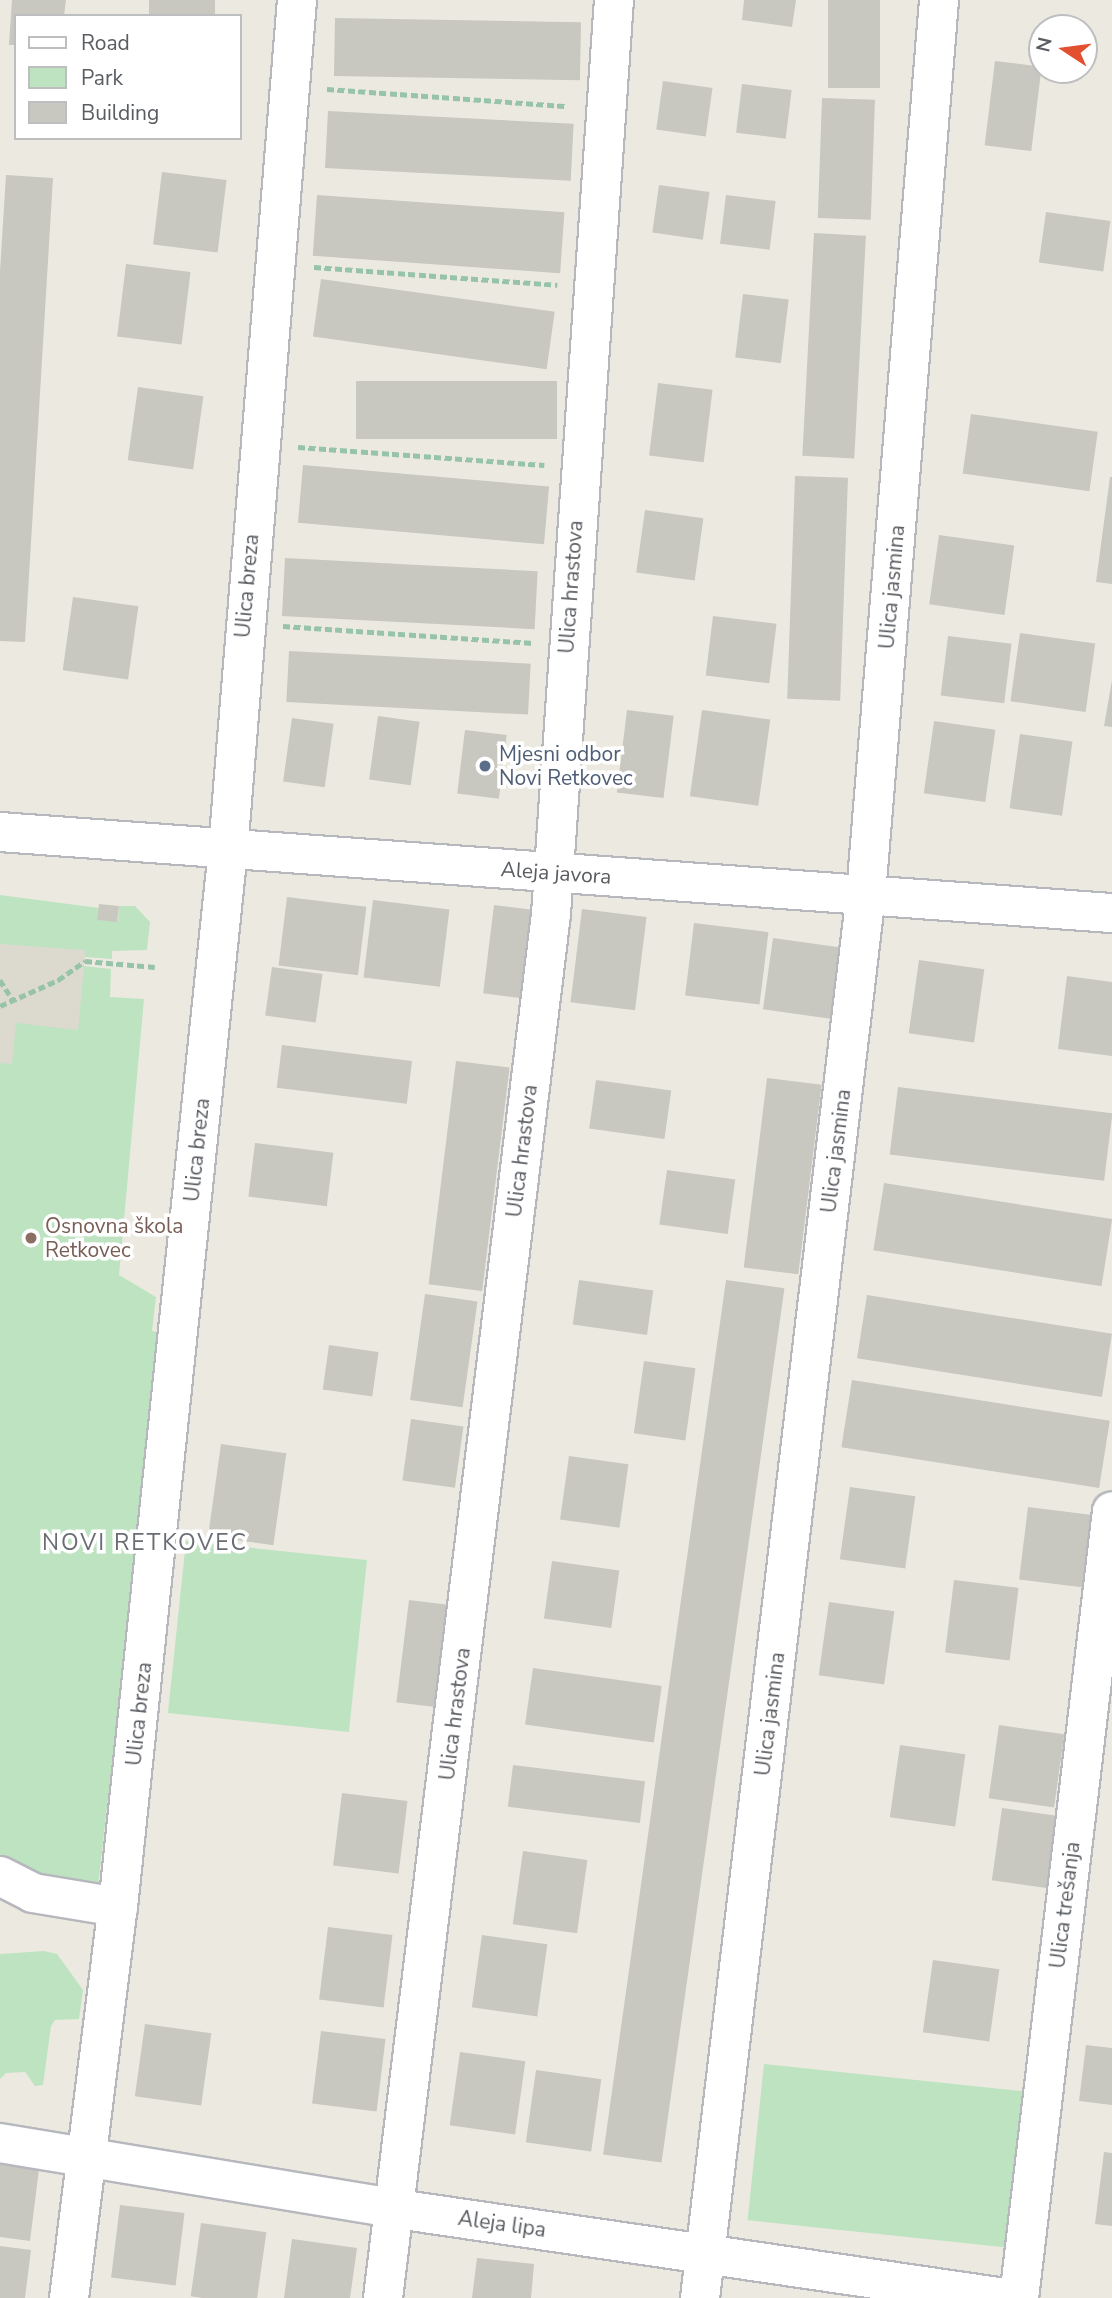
<!DOCTYPE html>
<html>
<head>
<meta charset="utf-8">
<style>
	body { margin:0 }
	#map { position:relative; width:1112px; height:2298px; overflow:hidden; background:#eceae0; font-family:"Nunito Sans",sans-serif }
	div>[style] { position:absolute }
	[style*='--x'] { left:calc(var(--x)*1px); top:calc(var(--y)*1px); width:calc(var(--w)*1px); rotate:calc(var(--a)*1deg) }
	.education>* { inset:0; background:#dcdace }
	.green>* { inset:0; background:#bde3c1; transform-origin:0 0 }
	.building>* { inset:0; background:#c8c7c0; transform-origin:0 0 }
	.path>* { height:4.5px; margin-top:-2.25px; transform-origin:0; background:repeating-linear-gradient(90deg,#97c3a8 0 7px,transparent 0 10.5px) }
	.roads { filter:drop-shadow(2px 0 #b6b8bd) drop-shadow(-2px 0 #b6b8bd) drop-shadow(0 2px #b6b8bd) drop-shadow(0 -2px #b6b8bd) }
	.minor>* { height:38px; margin:-19px; padding:0 19px; transform-origin:19px; border-radius:19px; background:#fff }
	.dots>* { width:19px; height:19px; translate:-50% -50%; box-sizing:border-box; border:4px solid #fff; border-radius:50% }
	span { translate:-50% -50%; white-space:nowrap; text-align:center; line-height:1.15; -webkit-text-stroke:7px #fff; paint-order:stroke }
	.street-label { font-size:21px; color:#595c61 }
	.service-label { font-size:21px; color:#4e5e75 }
	.left { translate:0 -50%; text-align:left }
	.education-label { font-size:21px; color:#785e54 }
	.neighbourhood-label { font-size:23px; color:#6a6e73; letter-spacing:2px }
	.legend { position:absolute; left:14px; top:14px; width:228px; height:126px; box-sizing:border-box; background:#fff; border:2px solid #bdbec0; margin:0; padding:9px 12px; list-style:none; font-size:21px; color:#595c61 }
	.legend li { display:flex; align-items:center; gap:14px; height:35px }
	.legend b { width:35px; border:2px solid #bdbec0 }
	.north { position:absolute; left:1028px; top:14px; width:70px; height:70px; box-sizing:border-box; background:#fff; border:2px solid #bdbec0; border-radius:50%; rotate:283deg; font-size:19px; font-weight:700; line-height:28px; text-align:center; color:#595c61 }
	.north::after { content:''; display:block; margin:auto; width:24px; height:32px; background:#e35030; clip-path:polygon(50% 0,100% 100%,50% 72%,0 100%) }
</style>
</head>
<body>
<div id="map">
	<div class="education">
		<i style="clip-path:polygon(0 938px,86px 945px,45px 1446px,0 1771px)"></i>
	</div>
	<div class="green">
		<i style="clip-path:polygon(0 895px,99px 908px,99px 920px,118px 921px,119px 906px,135px 906px,150px 922px,147px 950px,112px 951px,112px 959px,85px 957px,85px 950px,0 944px)"></i>
		<i style="clip-path:polygon(84px 966px,111px 969px,110px 997px,144px 999px,119px 1275px,156px 1297px,152px 1331px,161px 1333px,98px 1886px,78px 1891px,0 1866px,0 1063px,12px 1064px,16px 1023px,78px 1030px)"></i>
		<i style="left:186px;top:1541px;width:182px;height:173px;rotate:6deg"></i>
		<i style="clip-path:polygon(44px 1951px,57px 1954px,83px 1990px,79px 2019px,55px 2020px,51px 2026px,43px 2085px,35px 2086px,25px 2072px,6px 2073px,0 2079px,0 1954px)"></i>
		<i style="left:764px;top:2064px;width:261px;height:157px;rotate:6deg"></i>
	</div>
	<div class="building">
		<i style="clip-path:polygon(12px 0,66px 0,64px 16px,16px 16px,16px 45px,9px 45px)"></i>
		<i style="left:149px;top:0;width:66px;height:15px"></i>
		<i style="clip-path:polygon(744px 0,796px 0,792px 27px,742px 20px)"></i>
		<i style="left:828px;top:0;width:52px;height:88px"></i>
		<i style="left:335px;top:18px;width:246px;height:58px;rotate:1deg"></i>
		<i style="left:995px;top:61px;width:47px;height:85px;rotate:7deg"></i>
		<i style="left:663px;top:81px;width:50px;height:49px;rotate:8deg"></i>
		<i style="left:742px;top:84px;width:50px;height:49px;rotate:7deg"></i>
		<i style="left:822px;top:98px;width:53px;height:120px;rotate:2deg"></i>
		<i style="left:328px;top:111px;width:246px;height:57px;rotate:3deg"></i>
		<i style="left:162px;top:172px;width:65px;height:73px;rotate:7deg"></i>
		<i style="clip-path:polygon(6px 175px,53px 178px,25px 642px,0 641px,0 271px)"></i>
		<i style="left:659px;top:185px;width:51px;height:48px;rotate:8deg"></i>
		<i style="left:317px;top:195px;width:248px;height:61px;rotate:4deg"></i>
		<i style="left:726px;top:195px;width:50px;height:49px;rotate:7deg"></i>
		<i style="left:1046px;top:212px;width:65px;height:51px;rotate:8deg"></i>
		<i style="left:814px;top:233px;width:52px;height:223px;rotate:3deg"></i>
		<i style="left:126px;top:264px;width:65px;height:73px;rotate:7deg"></i>
		<i style="left:321px;top:279px;width:236px;height:58px;rotate:8deg"></i>
		<i style="left:743px;top:294px;width:46px;height:64px;rotate:7deg"></i>
		<i style="left:356px;top:381px;width:201px;height:58px"></i>
		<i style="left:658px;top:383px;width:55px;height:73px;rotate:7deg"></i>
		<i style="left:138px;top:387px;width:66px;height:74px;rotate:8deg"></i>
		<i style="left:971px;top:414px;width:128px;height:60px;rotate:8deg"></i>
		<i style="left:303px;top:465px;width:247px;height:58px;rotate:5deg"></i>
		<i style="left:795px;top:476px;width:53px;height:223px;rotate:2deg"></i>
		<i style="clip-path:polygon(1110px 477px,1112px 477px,1112px 584px,1096px 582px)"></i>
		<i style="left:645px;top:510px;width:59px;height:63px;rotate:8deg"></i>
		<i style="left:939px;top:535px;width:76px;height:70px;rotate:8deg"></i>
		<i style="left:285px;top:558px;width:253px;height:58px;rotate:3deg"></i>
		<i style="left:73px;top:597px;width:66px;height:74px;rotate:8deg"></i>
		<i style="left:713px;top:616px;width:64px;height:60px;rotate:7deg"></i>
		<i style="left:1020px;top:633px;width:76px;height:69px;rotate:8deg"></i>
		<i style="left:948px;top:636px;width:64px;height:60px;rotate:7deg"></i>
		<i style="left:289px;top:651px;width:242px;height:51px;rotate:3deg"></i>
		<i style="clip-path:polygon(1112px 680px,1112px 727px,1104px 726px)"></i>
		<i style="left:627px;top:710px;width:47px;height:83px;rotate:7deg"></i>
		<i style="left:702px;top:710px;width:69px;height:87px;rotate:8deg"></i>
		<i style="left:378px;top:716px;width:42px;height:64px;rotate:8deg"></i>
		<i style="left:292px;top:718px;width:42px;height:64px;rotate:8deg"></i>
		<i style="left:934px;top:721px;width:62px;height:73px;rotate:8deg"></i>
		<i style="left:465px;top:730px;width:42px;height:64px;rotate:7deg"></i>
		<i style="left:1020px;top:734px;width:53px;height:75px;rotate:8deg"></i>
		<i style="left:287px;top:897px;width:80px;height:69px;rotate:7deg"></i>
		<i style="left:373px;top:900px;width:77px;height:78px;rotate:7deg"></i>
		<i style="left:99px;top:904px;width:20px;height:16px;rotate:6deg"></i>
		<i style="left:494px;top:905px;width:48px;height:89px;rotate:7deg"></i>
		<i style="left:582px;top:909px;width:65px;height:94px;rotate:7deg"></i>
		<i style="left:694px;top:923px;width:75px;height:73px;rotate:7deg"></i>
		<i style="left:773px;top:938px;width:81px;height:72px;rotate:8deg"></i>
		<i style="left:919px;top:960px;width:66px;height:74px;rotate:8deg"></i>
		<i style="left:272px;top:967px;width:51px;height:49px;rotate:8deg"></i>
		<i style="clip-path:polygon(1067px 976px,1112px 982px,1112px 1056px,1058px 1049px)"></i>
		<i style="left:282px;top:1045px;width:131px;height:43px;rotate:7deg"></i>
		<i style="left:456px;top:1061px;width:54px;height:225px;rotate:7deg"></i>
		<i style="left:767px;top:1078px;width:55px;height:191px;rotate:7deg"></i>
		<i style="left:596px;top:1080px;width:76px;height:49px;rotate:8deg"></i>
		<i style="left:898px;top:1087px;width:216px;height:68px;rotate:7deg"></i>
		<i style="left:255px;top:1143px;width:79px;height:54px;rotate:7deg"></i>
		<i style="left:667px;top:1170px;width:69px;height:55px;rotate:8deg"></i>
		<i style="left:884px;top:1183px;width:231px;height:68px;rotate:9deg"></i>
		<i style="left:579px;top:1280px;width:75px;height:45px;rotate:8deg"></i>
		<i style="left:726px;top:1280px;width:59px;height:883px;rotate:8deg"></i>
		<i style="left:425px;top:1294px;width:53px;height:107px;rotate:8deg"></i>
		<i style="left:867px;top:1295px;width:248px;height:64px;rotate:9deg"></i>
		<i style="left:329px;top:1345px;width:50px;height:45px;rotate:8deg"></i>
		<i style="left:644px;top:1361px;width:52px;height:73px;rotate:8deg"></i>
		<i style="left:852px;top:1380px;width:261px;height:68px;rotate:9deg"></i>
		<i style="left:411px;top:1419px;width:53px;height:62px;rotate:8deg"></i>
		<i style="left:221px;top:1444px;width:66px;height:93px;rotate:8deg"></i>
		<i style="left:569px;top:1456px;width:60px;height:64px;rotate:8deg"></i>
		<i style="left:850px;top:1487px;width:66px;height:73px;rotate:8deg"></i>
		<i style="left:1028px;top:1507px;width:65px;height:73px;rotate:7deg"></i>
		<i style="left:552px;top:1561px;width:68px;height:58px;rotate:8deg"></i>
		<i style="left:954px;top:1580px;width:65px;height:73px;rotate:7deg"></i>
		<i style="left:409px;top:1600px;width:49px;height:103px;rotate:7deg"></i>
		<i style="left:829px;top:1602px;width:66px;height:74px;rotate:8deg"></i>
		<i style="left:533px;top:1668px;width:130px;height:57px;rotate:8deg"></i>
		<i style="left:999px;top:1725px;width:66px;height:74px;rotate:8deg"></i>
		<i style="left:900px;top:1745px;width:66px;height:73px;rotate:8deg"></i>
		<i style="left:513px;top:1765px;width:133px;height:42px;rotate:7deg"></i>
		<i style="left:342px;top:1793px;width:66px;height:73px;rotate:7deg"></i>
		<i style="left:1002px;top:1808px;width:66px;height:73px;rotate:8deg"></i>
		<i style="left:523px;top:1851px;width:65px;height:74px;rotate:8deg"></i>
		<i style="left:328px;top:1927px;width:65px;height:73px;rotate:7deg"></i>
		<i style="left:482px;top:1935px;width:66px;height:73px;rotate:8deg"></i>
		<i style="left:933px;top:1960px;width:67px;height:73px;rotate:8deg"></i>
		<i style="left:145px;top:2024px;width:67px;height:73px;rotate:8deg"></i>
		<i style="left:321px;top:2031px;width:65px;height:73px;rotate:7deg"></i>
		<i style="clip-path:polygon(1086px 2045px,1112px 2048px,1112px 2105px,1079px 2101px)"></i>
		<i style="left:460px;top:2052px;width:66px;height:74px;rotate:8deg"></i>
		<i style="left:536px;top:2070px;width:66px;height:73px;rotate:8deg"></i>
		<i style="clip-path:polygon(1104px 2152px,1112px 2153px,1112px 2226px,1095px 2224px)"></i>
		<i style="clip-path:polygon(0 2164px,39px 2169px,30px 2241px,0 2237px)"></i>
		<i style="left:120px;top:2205px;width:65px;height:73px;rotate:7deg"></i>
		<i style="left:201px;top:2223px;width:66px;height:74px;rotate:8deg"></i>
		<i style="clip-path:polygon(292px 2239px,357px 2248px,350px 2298px,284px 2298px)"></i>
		<i style="clip-path:polygon(0 2246px,31px 2250px,25px 2298px,0 2298px)"></i>
		<i style="clip-path:polygon(477px 2258px,534px 2264px,531px 2298px,472px 2298px)"></i>
	</div>
	<div class="path">
		<i style="--x:327;--y:89;--w:241;--a:4.1"></i>
		<i style="--x:314;--y:267;--w:244;--a:4.2"></i>
		<i style="--x:298;--y:447;--w:247;--a:4.2"></i>
		<i style="--x:283;--y:626;--w:251;--a:3.9"></i>
		<i style="--x:0;--y:980;--w:24;--a:57"></i>
		<i style="--x:0;--y:1006;--w:64;--a:-24.1"></i>
		<i style="--x:58;--y:980;--w:33;--a:-35"></i>
		<i style="--x:85;--y:961;--w:70;--a:4.9"></i>
	</div>
	<div class="roads">
		<div class="minor">
			<i style="--x:0;--y:832;--w:1115;--a:4.17"></i>
			<i style="--x:0;--y:1876;--w:37;--a:27"></i>
			<i style="--x:33;--y:1893;--w:86;--a:9.4"></i>
			<i style="--x:0;--y:2143;--w:402;--a:9.4"></i>
			<i style="--x:397;--y:2209;--w:614;--a:8.33"></i>
			<i style="--x:69;--y:2298;--w:394;--a:-82.9"></i>
			<i style="--x:118;--y:1907;--w:1063;--a:-84.06"></i>
			<i style="--x:228;--y:850;--w:853;--a:-85.36"></i>
			<i style="--x:383;--y:2298;--w:1394;--a:-83.08"></i>
			<i style="--x:551;--y:914;--w:916;--a:-86.06"></i>
			<i style="--x:700;--y:2298;--w:1414;--a:-83.26"></i>
			<i style="--x:866;--y:894;--w:897;--a:-85.33"></i>
			<i style="--x:1019;--y:2298;--w:792;--a:-83.26"></i>
		</div>
	</div>
	<div class="dots">
		<i style="left:485px;top:766px;background:#5c6f8a"></i>
		<i style="left:31px;top:1238px;background:#8d6e63"></i>
	</div>
	<div class="street-label">
		<span style="left:247px;top:586px;rotate:-85deg">Ulica breza</span>
		<span style="left:571px;top:587px;rotate:-86deg">Ulica hrastova</span>
		<span style="left:892px;top:587px;rotate:-85deg">Ulica jasmina</span>
		<span style="left:556px;top:873px;rotate:4deg">Aleja javora</span>
		<span style="left:197px;top:1150px;rotate:-84deg">Ulica breza</span>
		<span style="left:522px;top:1151px;rotate:-83deg">Ulica hrastova</span>
		<span style="left:836px;top:1151px;rotate:-83deg">Ulica jasmina</span>
		<span style="left:139px;top:1714px;rotate:-84deg">Ulica breza</span>
		<span style="left:455px;top:1714px;rotate:-83deg">Ulica hrastova</span>
		<span style="left:770px;top:1714px;rotate:-83deg">Ulica jasmina</span>
		<span style="left:1065px;top:1905px;rotate:-83deg">Ulica trešanja</span>
		<span style="left:502px;top:2224px;rotate:8deg">Aleja lipa</span>
	</div>
	<div class="service-label">
		<span class="left" style="left:499px;top:766px">Mjesni odbor<br>Novi Retkovec</span>
	</div>
	<div class="education-label">
		<span class="left" style="left:45px;top:1238px">Osnovna škola<br>Retkovec</span>
	</div>
	<div class="neighbourhood-label">
		<span style="left:145px;top:1543px">NOVI RETKOVEC</span>
	</div>
	<ul class="legend">
	<li><b style="height:9px;background:#fff"></b>Road</li>
	<li><b style="height:19px;background:#bde3c1"></b>Park</li>
	<li><b style="height:19px;background:#c8c7c0"></b>Building</li>
	</ul>
	<div class="north">N</div>
</div>
</body>
</html>
